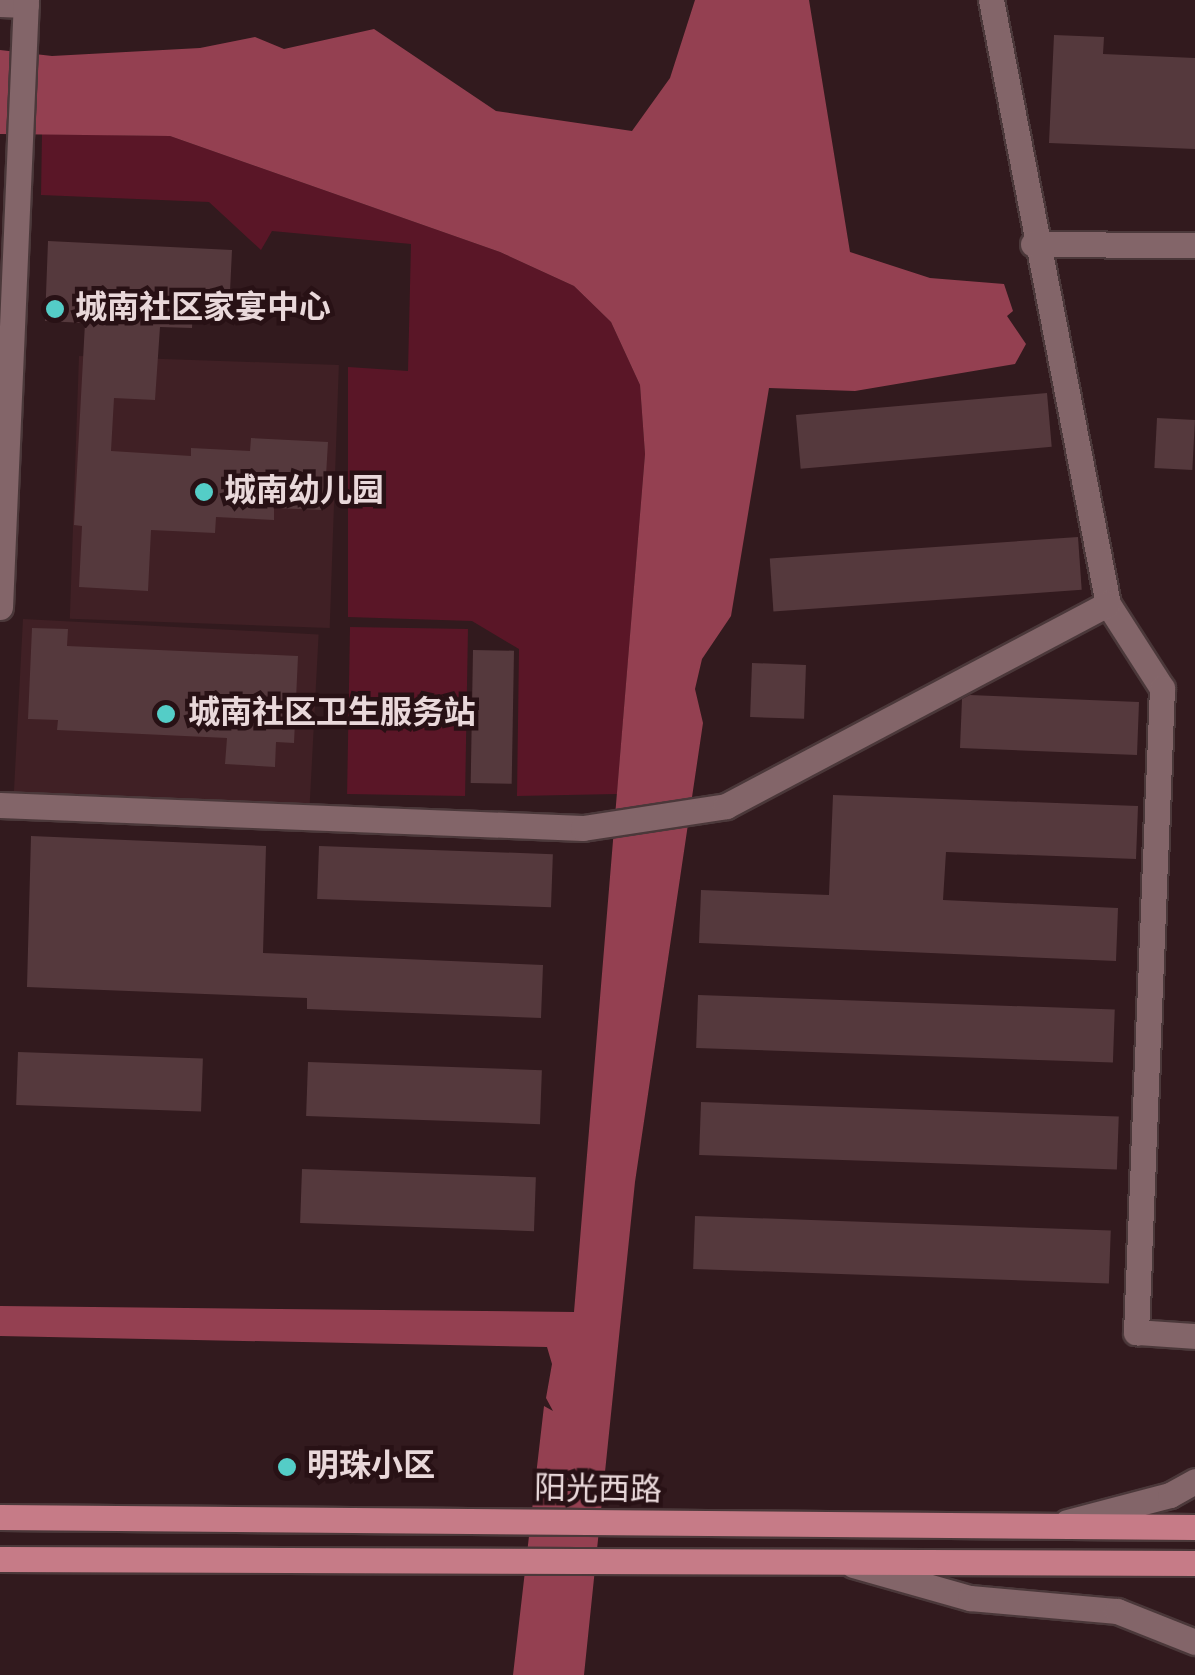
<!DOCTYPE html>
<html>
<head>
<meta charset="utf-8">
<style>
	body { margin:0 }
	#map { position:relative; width:1195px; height:1675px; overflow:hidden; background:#321a1e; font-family:"Sofia Sans Condensed","Noto Sans SC",sans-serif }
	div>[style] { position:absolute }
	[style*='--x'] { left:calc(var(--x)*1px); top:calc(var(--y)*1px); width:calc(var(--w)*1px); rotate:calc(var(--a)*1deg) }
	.built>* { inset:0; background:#402025; transform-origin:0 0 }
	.green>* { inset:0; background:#5a1627; transform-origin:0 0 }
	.water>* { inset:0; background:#944051 }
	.building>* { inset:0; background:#55393d; transform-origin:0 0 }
	.roads { filter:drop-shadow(2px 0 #4b383a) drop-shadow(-2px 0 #4b383a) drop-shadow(0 2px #4b383a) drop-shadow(0 -2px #4b383a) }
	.minor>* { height:25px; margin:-12.5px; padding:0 12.5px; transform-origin:12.5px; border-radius:12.5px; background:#836569 }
	.major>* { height:25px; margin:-12.5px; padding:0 12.5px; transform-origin:12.5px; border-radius:12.5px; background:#c67b87 }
	.dots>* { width:28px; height:28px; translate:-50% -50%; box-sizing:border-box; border:5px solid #281115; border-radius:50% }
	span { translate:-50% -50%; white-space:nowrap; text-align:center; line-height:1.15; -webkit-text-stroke:9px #281115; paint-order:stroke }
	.poi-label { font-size:32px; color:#e9d8da; font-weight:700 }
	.left { translate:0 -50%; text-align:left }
	.street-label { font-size:32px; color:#e9d8da }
</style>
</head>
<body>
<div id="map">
	<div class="built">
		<i style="left:79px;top:356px;width:260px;height:263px;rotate:2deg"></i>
		<i style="left:23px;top:619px;width:296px;height:175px;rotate:3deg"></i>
	</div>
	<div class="green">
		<i style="clip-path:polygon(42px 134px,170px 136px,500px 252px,574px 286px,611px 322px,640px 385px,645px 454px,617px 794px,517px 796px,519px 649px,472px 621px,348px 617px,348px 367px,408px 371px,411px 244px,272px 231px,261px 250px,209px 202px,41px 195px)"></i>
		<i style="left:350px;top:627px;width:118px;height:167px;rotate:1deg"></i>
	</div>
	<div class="water">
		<i style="clip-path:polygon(695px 0,809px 0,850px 252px,930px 278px,1004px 284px,1013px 311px,1007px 316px,1026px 344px,1015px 364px,855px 391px,769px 388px,731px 616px,702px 659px,695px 689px,703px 723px,635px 1182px,584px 1675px,513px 1675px,544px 1406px,553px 1411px,546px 1398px,552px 1364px,547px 1347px,0 1336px,0 1306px,574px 1312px,645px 454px,640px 385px,611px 322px,574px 286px,500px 252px,170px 136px,0 134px,0 50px,52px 56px,200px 48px,255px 37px,284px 49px,374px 29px,496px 111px,632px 131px,670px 78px)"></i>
	</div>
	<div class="building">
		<i style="clip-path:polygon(1054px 35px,1104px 37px,1103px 54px,1195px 58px,1195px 149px,1049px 143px)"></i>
		<i style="clip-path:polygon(48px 241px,232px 250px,230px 292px,194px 290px,192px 328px,160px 327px,155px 400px,114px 398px,111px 451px,191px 456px,191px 448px,250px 451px,251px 438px,328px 442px,324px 510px,274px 508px,274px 520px,216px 517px,215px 533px,151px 530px,148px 591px,79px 587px,82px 526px,74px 525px,85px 323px,45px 321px)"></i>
		<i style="left:1047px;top:393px;width:54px;height:252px;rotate:85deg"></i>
		<i style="left:1157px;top:418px;width:38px;height:50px;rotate:3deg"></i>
		<i style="left:1078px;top:537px;width:53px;height:309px;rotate:86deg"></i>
		<i style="clip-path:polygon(32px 628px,68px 629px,67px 646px,298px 656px,294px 743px,276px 742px,275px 767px,225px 764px,227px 738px,57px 730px,58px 720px,28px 719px)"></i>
		<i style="left:473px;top:650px;width:41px;height:133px;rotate:1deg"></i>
		<i style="left:752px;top:663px;width:54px;height:54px;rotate:2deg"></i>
		<i style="clip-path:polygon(970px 695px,1139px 702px,1137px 755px,960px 748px,962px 699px)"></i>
		<i style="clip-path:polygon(833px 795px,1138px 806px,1136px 859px,946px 852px,943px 900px,1118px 908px,1116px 961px,699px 943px,701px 890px,829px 895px)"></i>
		<i style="clip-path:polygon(31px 836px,266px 846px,263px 953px,543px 965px,541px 1018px,307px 1009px,307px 998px,27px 987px)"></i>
		<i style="left:319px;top:846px;width:234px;height:53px;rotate:2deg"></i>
		<i style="left:698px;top:995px;width:417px;height:53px;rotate:2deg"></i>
		<i style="left:18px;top:1052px;width:185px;height:53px;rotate:2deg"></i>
		<i style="left:308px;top:1062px;width:234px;height:54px;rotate:2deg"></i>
		<i style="left:701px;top:1102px;width:418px;height:53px;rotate:2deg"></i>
		<i style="left:302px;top:1169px;width:234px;height:54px;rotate:2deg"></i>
		<i style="left:695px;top:1216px;width:416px;height:53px;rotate:2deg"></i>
	</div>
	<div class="roads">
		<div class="minor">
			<i style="--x:991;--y:0;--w:615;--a:79.04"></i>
			<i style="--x:1108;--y:604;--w:100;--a:57.3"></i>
			<i style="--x:1162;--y:688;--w:645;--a:92.31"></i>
			<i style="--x:1136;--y:1332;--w:59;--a:3.9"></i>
			<i style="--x:0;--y:4;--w:26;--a:2"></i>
			<i style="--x:1033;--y:244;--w:162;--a:0.4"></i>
			<i style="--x:0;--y:607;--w:608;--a:-87.55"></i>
			<i style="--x:0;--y:805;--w:583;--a:2.26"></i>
			<i style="--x:583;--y:828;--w:145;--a:-8.7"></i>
			<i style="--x:726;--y:806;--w:432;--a:-27.9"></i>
			<i style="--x:1067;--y:1522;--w:106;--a:-14.7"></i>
			<i style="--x:1170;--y:1495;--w:29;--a:-29"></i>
			<i style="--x:853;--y:1565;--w:122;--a:15.8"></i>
			<i style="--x:970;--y:1598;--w:148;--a:5.1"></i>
			<i style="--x:1117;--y:1611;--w:84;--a:21.7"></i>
		</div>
		<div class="major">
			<i style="--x:0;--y:1517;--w:1195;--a:0.48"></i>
			<i style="--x:0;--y:1559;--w:1195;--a:0.19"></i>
		</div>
	</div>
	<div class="dots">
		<i style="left:55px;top:309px;background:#54cdc7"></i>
		<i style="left:204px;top:492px;background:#54cdc7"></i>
		<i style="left:166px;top:714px;background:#54cdc7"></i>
		<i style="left:287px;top:1467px;background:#54cdc7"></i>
	</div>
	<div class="poi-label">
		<span class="left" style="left:75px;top:309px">城南社区家宴中心</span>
		<span class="left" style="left:224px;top:492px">城南幼儿园</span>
		<span class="left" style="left:188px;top:714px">城南社区卫生服务站</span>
		<span class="left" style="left:307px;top:1467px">明珠小区</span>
	</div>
	<div class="street-label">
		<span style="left:598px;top:1491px;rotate:1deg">阳光西路</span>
	</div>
</div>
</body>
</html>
